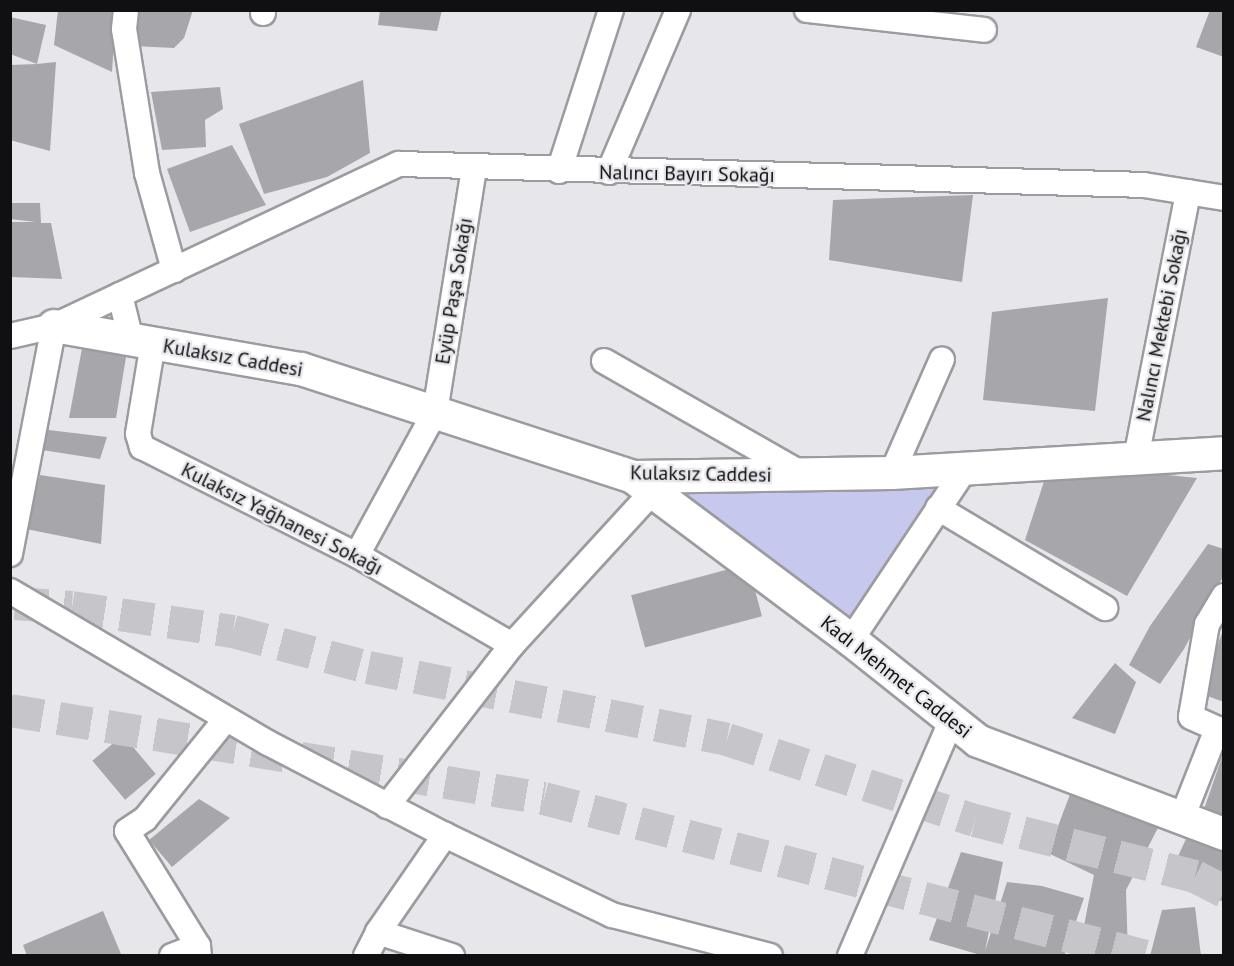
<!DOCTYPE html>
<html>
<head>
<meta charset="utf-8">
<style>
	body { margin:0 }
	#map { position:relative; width:1234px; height:966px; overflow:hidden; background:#e6e6eb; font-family:"PT Sans",sans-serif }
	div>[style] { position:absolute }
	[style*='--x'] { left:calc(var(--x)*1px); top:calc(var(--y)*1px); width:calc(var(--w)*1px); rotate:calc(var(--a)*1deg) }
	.green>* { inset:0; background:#c7c8ee }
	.building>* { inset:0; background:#a6a6ab; transform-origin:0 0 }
	.primary-tunnel>* { height:33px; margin-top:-16.5px; transform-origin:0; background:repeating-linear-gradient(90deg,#c6c6ca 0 33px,transparent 0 49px) }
	.roads { filter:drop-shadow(2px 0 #9b9ba0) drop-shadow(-2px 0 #9b9ba0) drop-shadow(0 2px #9b9ba0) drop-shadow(0 -2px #9b9ba0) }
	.minor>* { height:24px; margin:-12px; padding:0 12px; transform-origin:12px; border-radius:12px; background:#fff }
	.tertiary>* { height:32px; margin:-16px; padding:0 16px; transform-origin:16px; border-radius:16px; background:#fff }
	span { translate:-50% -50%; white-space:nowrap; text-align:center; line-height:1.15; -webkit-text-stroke:4.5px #e6e6eb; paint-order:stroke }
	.street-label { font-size:20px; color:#101012 }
	.frame { position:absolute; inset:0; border:12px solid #101012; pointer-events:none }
</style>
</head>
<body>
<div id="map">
	<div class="green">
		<i style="clip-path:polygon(951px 484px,848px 632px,658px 486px)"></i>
	</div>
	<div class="building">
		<i style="clip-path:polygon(58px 10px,116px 10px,112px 72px,54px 45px)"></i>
		<i style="clip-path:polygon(136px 10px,193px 10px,184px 38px,174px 48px,134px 46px)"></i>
		<i style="clip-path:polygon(380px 10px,442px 10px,437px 31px,378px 25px)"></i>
		<i style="clip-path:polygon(1210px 10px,1224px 10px,1224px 57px,1196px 47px)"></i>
		<i style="clip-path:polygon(10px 17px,46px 25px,37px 64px,56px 62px,50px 151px,10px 140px,10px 65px,37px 64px,10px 54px)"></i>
		<i style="clip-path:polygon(363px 80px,370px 153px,327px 177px,264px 194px,239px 124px)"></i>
		<i style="clip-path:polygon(220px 87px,223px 109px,205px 120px,206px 147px,162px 150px,151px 92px)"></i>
		<i style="clip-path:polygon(232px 145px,266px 205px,190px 232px,167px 169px)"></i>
		<i style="clip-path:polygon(973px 195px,962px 282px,829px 260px,833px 200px)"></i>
		<i style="clip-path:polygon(10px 203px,40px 203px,41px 223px,51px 223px,62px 279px,12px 277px,10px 222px,36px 222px,10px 219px)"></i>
		<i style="clip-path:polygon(1108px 298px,1095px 411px,983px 400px,992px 312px)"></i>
		<i style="clip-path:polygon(83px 343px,127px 351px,116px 418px,69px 418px)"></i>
		<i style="clip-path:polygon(40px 429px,107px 437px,100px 459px,42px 450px)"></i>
		<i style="clip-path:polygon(1050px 463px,1197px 478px,1127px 596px,1025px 540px)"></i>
		<i style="clip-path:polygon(40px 475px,105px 485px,101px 544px,26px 529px)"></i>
		<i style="clip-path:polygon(1208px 544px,1224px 549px,1224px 575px,1184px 649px,1160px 684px,1129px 665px,1150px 626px)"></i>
		<i style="left:748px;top:564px;width:54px;height:121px;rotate:75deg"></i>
		<i style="clip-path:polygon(1224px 628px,1224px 702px,1199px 693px)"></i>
		<i style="clip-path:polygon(1115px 663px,1136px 682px,1115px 734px,1072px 718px)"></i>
		<i style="left:123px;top:735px;width:51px;height:40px;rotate:50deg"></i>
		<i style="clip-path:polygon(1223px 754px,1224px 754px,1224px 822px,1202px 815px)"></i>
		<i style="clip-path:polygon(1072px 789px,1161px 822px,1126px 890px,1128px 956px,1078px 956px,1094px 875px,1048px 853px)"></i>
		<i style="clip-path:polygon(199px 799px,230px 818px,172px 867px,149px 840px)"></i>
		<i style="clip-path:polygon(1191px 828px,1224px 842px,1224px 902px,1168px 878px)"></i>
		<i style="clip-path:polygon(961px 852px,1003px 862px,985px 951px,1007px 882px,1042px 886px,1084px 898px,1064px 956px,984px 956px,929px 940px)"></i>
		<i style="clip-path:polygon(1195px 907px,1201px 956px,1150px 956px,1162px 910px)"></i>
		<i style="clip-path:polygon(103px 911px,121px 954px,27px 956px,23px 945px)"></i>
	</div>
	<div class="primary-tunnel">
		<i style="--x:15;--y:603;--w:57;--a:4"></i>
		<i style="--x:72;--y:607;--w:163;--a:8.5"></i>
		<i style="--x:233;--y:631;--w:140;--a:14.9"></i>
		<i style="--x:368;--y:667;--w:366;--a:11.3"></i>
		<i style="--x:727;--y:739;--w:261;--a:18.1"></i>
		<i style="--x:975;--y:820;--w:227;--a:14.3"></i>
		<i style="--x:1195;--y:876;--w:33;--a:27"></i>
		<i style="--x:10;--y:710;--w:541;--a:9.36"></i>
		<i style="--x:544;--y:798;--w:622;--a:14.71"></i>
	</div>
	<div class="roads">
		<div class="minor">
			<i style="--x:126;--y:10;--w:19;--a:96"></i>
			<i style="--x:124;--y:29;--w:146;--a:80.9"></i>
			<i style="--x:147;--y:173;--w:101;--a:74.4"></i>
			<i style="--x:263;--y:10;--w:3;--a:90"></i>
			<i style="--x:807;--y:10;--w:178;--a:6.4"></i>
			<i style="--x:559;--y:171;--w:169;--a:-72.1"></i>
			<i style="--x:609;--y:172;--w:176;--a:-66.9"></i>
			<i style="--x:120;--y:295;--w:46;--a:76.3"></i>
			<i style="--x:10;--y:336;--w:45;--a:-12.8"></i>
			<i style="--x:54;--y:326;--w:381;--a:-25.2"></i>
			<i style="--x:399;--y:164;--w:745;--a:1.61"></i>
			<i style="--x:1144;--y:185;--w:81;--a:9.2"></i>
			<i style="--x:153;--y:343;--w:92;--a:99.4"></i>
			<i style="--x:138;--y:434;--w:14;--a:73"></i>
			<i style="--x:142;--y:447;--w:241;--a:26.7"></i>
			<i style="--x:357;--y:555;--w:179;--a:30.1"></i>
			<i style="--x:604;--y:361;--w:230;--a:29.7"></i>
			<i style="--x:1136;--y:458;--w:271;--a:-78.9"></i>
			<i style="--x:892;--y:473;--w:124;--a:-66.3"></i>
			<i style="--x:938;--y:508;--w:195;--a:30.9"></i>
			<i style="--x:10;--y:554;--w:232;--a:-79.1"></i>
			<i style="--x:357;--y:555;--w:163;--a:-61.4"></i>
			<i style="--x:435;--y:412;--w:246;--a:-80.9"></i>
			<i style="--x:10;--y:591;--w:299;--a:30.5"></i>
			<i style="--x:268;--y:743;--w:199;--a:27.5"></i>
			<i style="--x:445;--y:835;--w:185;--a:25.6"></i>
			<i style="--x:612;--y:915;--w:163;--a:14.5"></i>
			<i style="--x:1224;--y:596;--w:33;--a:121"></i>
			<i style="--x:1207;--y:624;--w:94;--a:99.8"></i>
			<i style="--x:1191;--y:717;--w:36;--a:24"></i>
			<i style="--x:851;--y:640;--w:206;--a:-56.3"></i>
			<i style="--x:387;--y:806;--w:204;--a:-52.2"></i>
			<i style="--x:512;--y:645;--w:207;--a:-47.5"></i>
			<i style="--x:1182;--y:818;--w:96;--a:-68.5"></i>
			<i style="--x:378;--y:932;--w:78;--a:18"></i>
			<i style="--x:172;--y:956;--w:28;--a:-21"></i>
			<i style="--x:199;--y:956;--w:10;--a:-96"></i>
			<i style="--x:198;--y:946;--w:135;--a:-121.7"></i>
			<i style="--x:127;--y:831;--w:22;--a:-34"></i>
			<i style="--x:145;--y:819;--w:129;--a:-51"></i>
			<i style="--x:366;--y:956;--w:27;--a:-63"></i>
			<i style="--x:378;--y:932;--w:118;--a:-55.4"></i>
			<i style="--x:850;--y:956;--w:256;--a:-66.7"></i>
		</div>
		<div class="tertiary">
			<i style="--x:54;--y:326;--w:251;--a:9.9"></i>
			<i style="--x:301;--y:369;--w:349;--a:18"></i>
			<i style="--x:633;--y:477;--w:259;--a:-0.9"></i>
			<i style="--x:892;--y:473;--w:333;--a:-3.4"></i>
			<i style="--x:633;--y:477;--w:272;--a:36.8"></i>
			<i style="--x:851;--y:640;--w:162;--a:38.5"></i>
			<i style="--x:978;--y:741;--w:263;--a:20.7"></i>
		</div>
	</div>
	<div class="street-label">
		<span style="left:687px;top:174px;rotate:1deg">Nalıncı Bayırı Sokağı</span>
		<span style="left:454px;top:291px;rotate:-81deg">Eyüp Paşa Sokağı</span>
		<span style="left:1162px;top:325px;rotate:-79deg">Nalıncı Mektebi Sokağı</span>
		<span style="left:233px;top:358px;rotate:10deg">Kulaksız Caddesi</span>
		<span style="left:701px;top:474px;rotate:1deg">Kulaksız Caddesi</span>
		<span style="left:282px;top:519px;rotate:27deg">Kulaksız Yağhanesi Sokağı</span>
		<span style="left:896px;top:677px;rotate:38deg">Kadı Mehmet Caddesi</span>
	</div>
	<div class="frame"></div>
</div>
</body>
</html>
